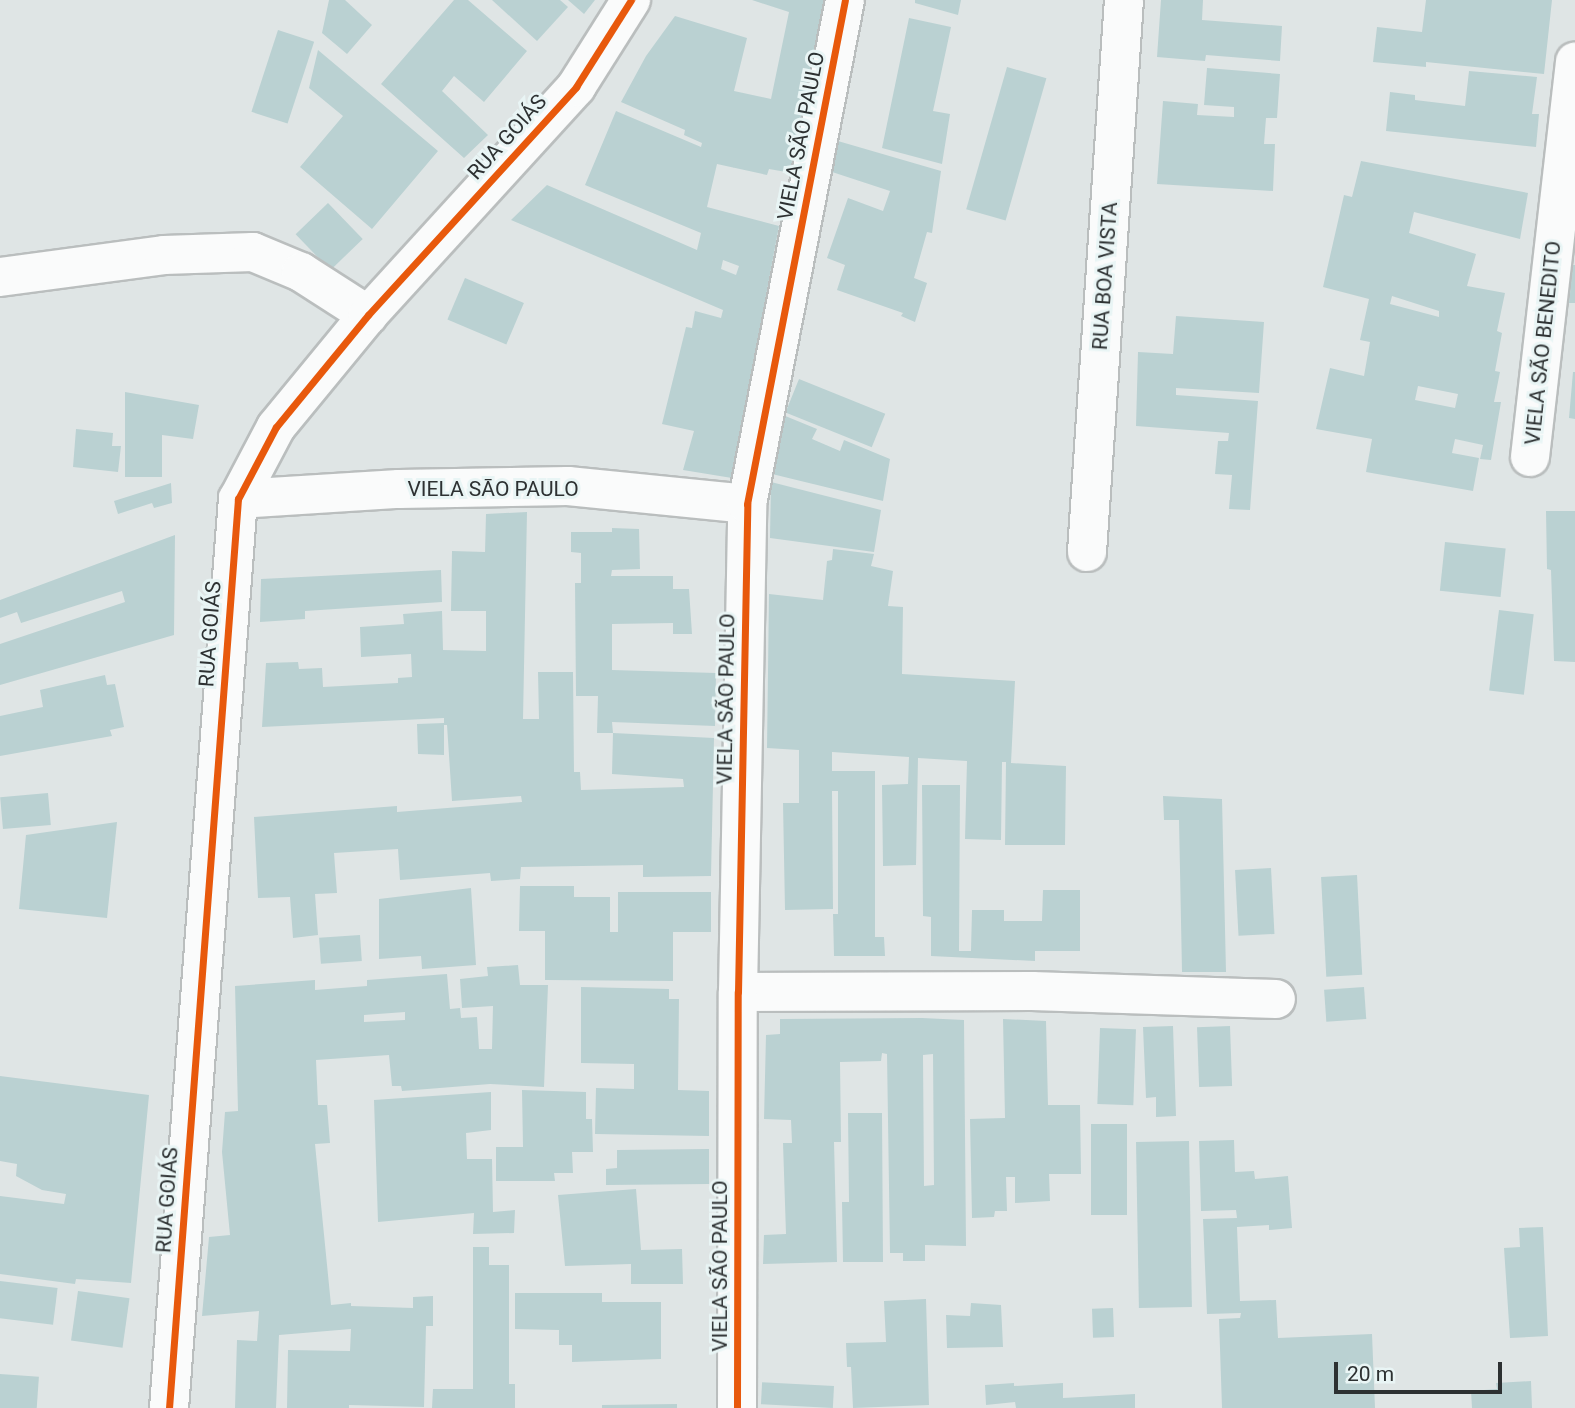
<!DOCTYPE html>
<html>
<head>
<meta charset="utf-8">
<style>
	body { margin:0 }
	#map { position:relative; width:1575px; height:1408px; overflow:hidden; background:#dfe5e5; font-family:Roboto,sans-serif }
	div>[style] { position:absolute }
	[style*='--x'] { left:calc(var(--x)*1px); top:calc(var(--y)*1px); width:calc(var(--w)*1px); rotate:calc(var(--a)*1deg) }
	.building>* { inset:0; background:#bad1d2; transform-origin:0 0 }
	.roads { filter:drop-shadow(2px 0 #babebe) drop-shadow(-2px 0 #babebe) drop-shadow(0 2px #babebe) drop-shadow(0 -2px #babebe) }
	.minor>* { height:38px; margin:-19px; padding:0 19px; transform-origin:19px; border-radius:19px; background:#fafbfb }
	.cycleway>* { height:7px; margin:-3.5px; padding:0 3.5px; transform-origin:3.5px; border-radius:3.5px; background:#e8590c }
	span { translate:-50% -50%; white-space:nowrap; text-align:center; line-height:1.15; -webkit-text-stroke:6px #e9f5f5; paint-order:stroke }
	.street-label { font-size:21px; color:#2d3132 }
	.scale { position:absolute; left:1334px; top:1362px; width:168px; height:32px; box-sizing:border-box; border:4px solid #2d3132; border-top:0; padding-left:9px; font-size:21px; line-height:24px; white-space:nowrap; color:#2d3132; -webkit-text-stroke:5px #e9f5f5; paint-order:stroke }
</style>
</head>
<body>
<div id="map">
	<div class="building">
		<i style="clip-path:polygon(329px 0,345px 0,372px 25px,347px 54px,322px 33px)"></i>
		<i style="clip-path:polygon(454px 0,468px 0,527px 51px,484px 102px,454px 76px,442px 91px,488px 135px,464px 158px,381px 84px)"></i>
		<i style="clip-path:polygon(492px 0,560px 0,568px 7px,537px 41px)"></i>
		<i style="clip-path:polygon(568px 0,595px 0,584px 14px)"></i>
		<i style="clip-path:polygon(evenodd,752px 0,827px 0,792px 173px,769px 169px,767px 175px,717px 164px,707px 207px,779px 226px,732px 478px,683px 470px,694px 431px,662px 424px,686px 327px,692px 328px,695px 311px,721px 318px,723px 310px,511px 220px,547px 185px,697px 250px,701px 233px,585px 185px,616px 111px,701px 147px,702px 143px,684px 135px,685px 130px,621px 102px,646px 56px,675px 16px,747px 38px,734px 91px,771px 99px,789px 12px,752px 0,723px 260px,739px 266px,736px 275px,721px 269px,723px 260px)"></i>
		<i style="clip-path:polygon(915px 0,961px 0,958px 15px,915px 3px)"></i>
		<i style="clip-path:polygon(1161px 0,1203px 0,1202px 20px,1282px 26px,1280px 61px,1206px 55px,1205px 61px,1157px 57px)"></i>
		<i style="clip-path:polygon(1426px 0,1552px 0,1544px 74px,1426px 62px,1426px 67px,1373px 62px,1377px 27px,1422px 32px)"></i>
		<i style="clip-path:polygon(909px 18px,951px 27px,933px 111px,950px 114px,942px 164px,882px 148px)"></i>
		<i style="left:278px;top:30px;width:38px;height:86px;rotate:18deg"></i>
		<i style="clip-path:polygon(318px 50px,438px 151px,372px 229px,300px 167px,343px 116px,309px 88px)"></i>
		<i style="left:1007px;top:67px;width:41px;height:148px;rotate:16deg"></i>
		<i style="clip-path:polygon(1207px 68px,1280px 74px,1277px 118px,1266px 118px,1264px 144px,1275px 144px,1273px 191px,1157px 184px,1163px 101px,1198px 104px,1197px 115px,1234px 117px,1234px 107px,1204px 105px)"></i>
		<i style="clip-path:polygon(1469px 71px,1537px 77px,1532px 114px,1539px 114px,1536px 147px,1386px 131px,1390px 92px,1415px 95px,1415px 100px,1465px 106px)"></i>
		<i style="clip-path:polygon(831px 139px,941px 171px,932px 233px,927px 232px,914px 278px,927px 283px,915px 322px,901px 316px,903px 313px,837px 290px,845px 265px,827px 258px,848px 198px,883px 211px,890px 191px,823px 169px)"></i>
		<i style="clip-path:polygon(evenodd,1361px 161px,1528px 193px,1520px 239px,1414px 212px,1409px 233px,1476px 254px,1467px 286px,1505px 293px,1497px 331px,1502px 333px,1495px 371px,1500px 372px,1494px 402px,1501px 402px,1491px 460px,1480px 459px,1483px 445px,1455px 439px,1452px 453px,1479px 458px,1473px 491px,1366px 472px,1372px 439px,1316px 429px,1330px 368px,1364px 376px,1370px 342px,1360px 340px,1369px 299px,1323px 287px,1344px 195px,1352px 197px,1361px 161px,1392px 296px,1439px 311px,1439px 317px,1390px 304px,1392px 296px,1361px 161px,1418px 386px,1458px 394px,1455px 408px,1415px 400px,1418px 386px)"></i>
		<i style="left:328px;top:203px;width:50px;height:45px;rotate:46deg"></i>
		<i style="clip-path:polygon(1573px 265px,1575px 265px,1575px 303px,1569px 303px)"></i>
		<i style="left:465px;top:278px;width:64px;height:45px;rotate:23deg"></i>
		<i style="clip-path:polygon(1176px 316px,1264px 322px,1259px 393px,1176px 388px,1176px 395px,1258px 401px,1250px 510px,1229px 509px,1232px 475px,1215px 474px,1218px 441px,1228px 441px,1229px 433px,1136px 426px,1138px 352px,1173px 354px)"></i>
		<i style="clip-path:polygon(1573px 372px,1575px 372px,1575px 419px,1569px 418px)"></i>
		<i style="left:799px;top:379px;width:93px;height:36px;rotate:22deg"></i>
		<i style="clip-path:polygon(125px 392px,199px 405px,193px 439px,162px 435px,162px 477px,125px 477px)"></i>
		<i style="clip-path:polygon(778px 413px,817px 429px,812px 439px,840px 451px,844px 440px,890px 459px,883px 501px,772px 474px)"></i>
		<i style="clip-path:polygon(76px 429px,113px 433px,112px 446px,121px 446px,118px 472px,73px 467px)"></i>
		<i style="clip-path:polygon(771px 482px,881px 510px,874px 552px,770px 538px)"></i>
		<i style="clip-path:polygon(171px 483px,172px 503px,154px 508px,152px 503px,118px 514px,114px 501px)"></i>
		<i style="clip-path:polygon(1546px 511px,1575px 511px,1575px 662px,1554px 661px,1551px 570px,1547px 569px)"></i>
		<i style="clip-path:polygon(527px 512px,523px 719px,539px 719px,538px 672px,573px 672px,574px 772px,580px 772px,581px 790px,684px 787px,683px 779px,612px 774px,613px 733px,714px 738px,711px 876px,643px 877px,643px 865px,521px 867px,520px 879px,491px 881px,490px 873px,400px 880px,398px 849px,334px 853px,337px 893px,315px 894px,318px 935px,293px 938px,290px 897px,258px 898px,254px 817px,397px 806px,397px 812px,522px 802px,521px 796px,452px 801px,447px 725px,444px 725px,444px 755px,418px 754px,417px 724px,444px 723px,444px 718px,262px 727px,266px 663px,298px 662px,299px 669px,322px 668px,323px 687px,398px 683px,398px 678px,412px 677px,411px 654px,361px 657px,360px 627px,404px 624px,403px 614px,442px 611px,443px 650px,486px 651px,486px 611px,451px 611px,452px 551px,485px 552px,486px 514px)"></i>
		<i style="clip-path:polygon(612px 528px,639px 529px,640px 569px,612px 570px,611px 576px,673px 576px,673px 589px,689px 589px,692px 634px,673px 634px,673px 623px,612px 624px,612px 670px,716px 673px,715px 726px,612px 722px,613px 733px,597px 733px,598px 696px,576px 696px,575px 583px,581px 583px,581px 553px,571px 552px,571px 532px,612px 532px)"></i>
		<i style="clip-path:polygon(175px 535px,174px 635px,0 685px,0 644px,125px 602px,122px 591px,21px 623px,17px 612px,0 618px,0 600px)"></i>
		<i style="left:1445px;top:542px;width:61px;height:49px;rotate:6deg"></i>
		<i style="clip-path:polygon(833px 549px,874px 554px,871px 566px,893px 571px,888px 606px,903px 607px,902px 674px,1015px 681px,1011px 763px,1066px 766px,1065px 845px,1005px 845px,1006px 762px,1002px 762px,1001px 840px,965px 839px,967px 761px,918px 758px,916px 865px,883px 866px,882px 785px,908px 784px,909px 757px,832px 752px,832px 771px,875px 771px,875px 937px,884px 937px,885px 956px,834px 956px,833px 914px,838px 914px,838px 791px,832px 791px,833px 909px,785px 910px,783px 803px,799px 803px,799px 750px,767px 748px,769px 594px,823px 600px,827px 561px,832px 560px)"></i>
		<i style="clip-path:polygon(441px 570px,442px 602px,305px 611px,305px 619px,260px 622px,261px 579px)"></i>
		<i style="left:1499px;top:610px;width:35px;height:81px;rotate:7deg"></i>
		<i style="clip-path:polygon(105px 675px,107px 685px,115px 684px,124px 727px,110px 730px,112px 736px,0 756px,0 716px,43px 707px,40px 690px)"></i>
		<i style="clip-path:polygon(922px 785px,960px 785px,959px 951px,971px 951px,972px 910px,1004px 910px,1004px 921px,1042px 921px,1043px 890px,1080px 890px,1080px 951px,1035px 951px,1035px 961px,931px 956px,931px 917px,923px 916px)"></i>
		<i style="left:48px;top:793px;width:32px;height:48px;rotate:85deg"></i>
		<i style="clip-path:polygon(1163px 796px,1222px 799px,1226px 972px,1182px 972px,1179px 820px,1164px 820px)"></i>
		<i style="clip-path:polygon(117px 822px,107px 918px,19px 909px,26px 835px)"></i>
		<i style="left:1271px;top:868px;width:66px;height:36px;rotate:87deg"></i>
		<i style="left:1357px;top:875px;width:100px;height:36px;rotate:87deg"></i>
		<i style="clip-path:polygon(520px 886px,574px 886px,574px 897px,610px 897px,610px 932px,618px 932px,618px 892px,711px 892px,711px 932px,673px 932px,673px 981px,545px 980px,545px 931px,519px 931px)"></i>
		<i style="clip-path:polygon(471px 888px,476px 965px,422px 969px,421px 956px,379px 959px,379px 899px)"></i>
		<i style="left:360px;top:935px;width:26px;height:41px;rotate:86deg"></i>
		<i style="clip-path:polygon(evenodd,518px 965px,520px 985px,548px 985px,544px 1087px,490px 1084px,402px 1091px,401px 1086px,392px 1086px,389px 1055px,316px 1060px,318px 1105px,327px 1105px,330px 1143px,315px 1144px,331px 1305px,351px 1303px,351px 1306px,413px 1308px,413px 1297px,433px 1296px,433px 1326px,426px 1326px,424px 1407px,349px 1405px,349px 1408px,287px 1408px,288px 1350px,350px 1351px,351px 1329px,279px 1335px,276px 1408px,235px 1408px,237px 1340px,257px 1341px,259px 1311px,202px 1316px,209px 1237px,230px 1235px,222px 1152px,225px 1112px,238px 1111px,235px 986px,315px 980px,315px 990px,367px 986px,367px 980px,447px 974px,450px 1009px,460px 1008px,461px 1018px,477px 1017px,479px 1049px,492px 1049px,493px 1006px,462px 1008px,460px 979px,488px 976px,487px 967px,518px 965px,405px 1012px,405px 1020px,364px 1022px,364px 1015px,405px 1012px)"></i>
		<i style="clip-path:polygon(581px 987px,669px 989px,669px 999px,679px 999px,678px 1090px,709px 1091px,709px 1136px,595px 1134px,596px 1088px,634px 1089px,634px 1064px,581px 1063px)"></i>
		<i style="left:1364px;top:987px;width:32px;height:40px;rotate:86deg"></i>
		<i style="clip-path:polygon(evenodd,922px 1018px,964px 1020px,966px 1246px,925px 1245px,925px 1261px,903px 1261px,903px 1253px,890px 1253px,887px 1054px,882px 1053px,881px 1061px,840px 1062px,841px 1142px,834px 1142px,837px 1262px,763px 1264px,764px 1235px,786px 1234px,783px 1143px,792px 1143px,791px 1120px,764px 1119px,766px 1035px,780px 1034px,780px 1019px,922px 1018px,933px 1054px,934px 1185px,924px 1186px,923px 1055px,933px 1054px)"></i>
		<i style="clip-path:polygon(1003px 1019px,1046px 1021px,1048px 1105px,1080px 1105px,1081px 1174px,1049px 1174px,1050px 1201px,1015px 1203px,1015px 1177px,1006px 1177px,1007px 1211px,995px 1211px,994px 1217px,972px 1218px,970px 1119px,1005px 1118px)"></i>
		<i style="clip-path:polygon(1173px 1026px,1176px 1116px,1156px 1117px,1156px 1097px,1146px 1098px,1143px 1027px)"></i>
		<i style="left:1230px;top:1026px;width:60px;height:33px;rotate:88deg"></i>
		<i style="left:1100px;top:1028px;width:36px;height:76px;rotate:2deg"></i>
		<i style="clip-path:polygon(0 1076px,149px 1095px,131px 1283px,76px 1279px,75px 1284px,0 1274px,0 1196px,64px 1204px,66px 1194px,42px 1190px,16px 1176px,17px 1164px,0 1161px)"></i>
		<i style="clip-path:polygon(522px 1090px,586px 1092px,586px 1119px,592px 1119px,593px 1152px,572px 1152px,573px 1173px,554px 1173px,555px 1181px,496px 1181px,496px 1147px,523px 1147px)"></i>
		<i style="clip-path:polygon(491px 1092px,491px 1130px,466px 1133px,467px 1159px,492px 1159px,493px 1212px,515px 1210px,514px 1233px,473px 1234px,474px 1213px,378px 1222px,374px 1100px)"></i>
		<i style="clip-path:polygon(848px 1113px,882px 1113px,883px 1262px,843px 1262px,842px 1202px,849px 1202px)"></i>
		<i style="left:1091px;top:1124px;width:36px;height:91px"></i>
		<i style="clip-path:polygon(1234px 1140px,1235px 1172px,1254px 1171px,1255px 1179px,1288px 1176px,1292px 1228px,1269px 1230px,1269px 1225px,1237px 1227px,1240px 1301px,1276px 1300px,1278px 1338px,1372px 1334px,1375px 1408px,1222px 1408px,1219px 1319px,1240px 1318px,1241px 1313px,1207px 1314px,1203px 1219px,1237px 1218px,1236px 1210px,1201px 1211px,1199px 1141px)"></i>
		<i style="left:1189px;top:1141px;width:166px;height:53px;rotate:89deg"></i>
		<i style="clip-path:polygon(709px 1149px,709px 1184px,606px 1185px,606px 1169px,617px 1168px,617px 1150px)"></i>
		<i style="clip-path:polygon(636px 1189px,641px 1250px,682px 1249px,683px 1284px,631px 1284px,631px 1264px,565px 1266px,558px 1195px)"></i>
		<i style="clip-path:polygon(1543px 1227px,1548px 1336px,1510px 1338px,1504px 1248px,1520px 1247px,1519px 1228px)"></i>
		<i style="clip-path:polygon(473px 1247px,489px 1247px,489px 1265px,509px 1265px,509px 1384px,515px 1384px,515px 1408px,432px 1408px,433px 1389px,473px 1389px)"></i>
		<i style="left:0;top:1281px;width:58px;height:37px;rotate:7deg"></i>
		<i style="left:78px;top:1291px;width:52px;height:50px;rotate:8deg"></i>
		<i style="clip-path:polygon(515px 1293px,602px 1293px,602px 1302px,661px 1302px,661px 1359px,572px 1362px,572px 1345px,559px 1345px,559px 1330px,515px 1329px)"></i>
		<i style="clip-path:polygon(926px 1299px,929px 1405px,853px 1408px,851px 1367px,847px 1367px,846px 1343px,886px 1342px,884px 1301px)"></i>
		<i style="clip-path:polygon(971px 1303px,1001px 1305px,1003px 1347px,947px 1348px,946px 1315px,970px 1316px)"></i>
		<i style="left:1113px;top:1308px;width:29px;height:21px;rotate:88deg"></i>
		<i style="left:0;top:1374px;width:39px;height:34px;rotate:4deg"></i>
		<i style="clip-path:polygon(1531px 1381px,1532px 1408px,1472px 1408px,1471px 1391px,1497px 1389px,1496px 1383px)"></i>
		<i style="clip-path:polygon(1014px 1383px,1014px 1386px,1063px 1383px,1063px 1398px,1135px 1394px,1135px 1408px,1016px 1408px,1015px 1402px,986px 1405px,985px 1385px)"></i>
		<i style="left:834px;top:1386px;width:22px;height:72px;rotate:93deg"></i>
		<i style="clip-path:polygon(677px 1404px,677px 1408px,602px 1408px,602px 1405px)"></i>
	</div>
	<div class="roads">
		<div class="minor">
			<i style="--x:0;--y:277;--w:165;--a:-7.6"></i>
			<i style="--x:164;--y:255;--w:89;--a:-1.9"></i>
			<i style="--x:253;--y:252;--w:52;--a:22.6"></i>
			<i style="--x:301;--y:272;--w:80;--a:32.7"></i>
			<i style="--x:1530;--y:457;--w:398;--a:-83.5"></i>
			<i style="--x:238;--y:499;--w:161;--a:-3.6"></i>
			<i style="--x:399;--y:489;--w:169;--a:-1"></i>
			<i style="--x:568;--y:486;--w:180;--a:5.7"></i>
			<i style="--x:1087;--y:552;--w:553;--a:-86.17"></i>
			<i style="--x:738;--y:992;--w:294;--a:-0.2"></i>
			<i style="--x:1032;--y:991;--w:244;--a:1.9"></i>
			<i style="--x:169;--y:1408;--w:912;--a:-85.66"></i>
			<i style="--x:238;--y:499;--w:81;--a:-62.2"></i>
			<i style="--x:276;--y:427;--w:145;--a:-50.6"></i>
			<i style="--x:368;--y:315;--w:309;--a:-47.6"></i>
			<i style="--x:576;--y:87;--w:103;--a:-57.7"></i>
			<i style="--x:737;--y:1408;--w:416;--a:-89.9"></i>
			<i style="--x:738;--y:992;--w:488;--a:-88.9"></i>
			<i style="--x:747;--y:504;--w:513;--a:-79"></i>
		</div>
	</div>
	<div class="cycleway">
		<i style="--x:169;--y:1408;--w:912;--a:-85.66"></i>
		<i style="--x:238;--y:499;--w:81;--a:-62.2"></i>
		<i style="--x:276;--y:427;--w:145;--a:-50.6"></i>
		<i style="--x:368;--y:315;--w:309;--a:-47.6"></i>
		<i style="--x:576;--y:87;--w:103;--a:-57.7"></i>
		<i style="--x:737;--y:1408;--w:416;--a:-89.9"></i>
		<i style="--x:738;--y:992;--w:488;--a:-88.9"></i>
		<i style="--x:747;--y:504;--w:513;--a:-79"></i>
	</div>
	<div class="street-label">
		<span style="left:801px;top:136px;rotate:-79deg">VIELA SÃO PAULO</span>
		<span style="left:507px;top:137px;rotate:-48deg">RUA GOIÁS</span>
		<span style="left:1105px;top:276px;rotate:-86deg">RUA BOA VISTA</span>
		<span style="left:1543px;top:343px;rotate:-84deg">VIELA SÃO BENEDITO</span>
		<span style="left:493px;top:489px">VIELA SĀO PAULO</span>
		<span style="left:210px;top:634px;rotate:-86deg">RUA GOIÁS</span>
		<span style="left:726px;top:699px;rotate:-89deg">VIELA SÃO PAULO</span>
		<span style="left:167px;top:1200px;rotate:-86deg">RUA GOIÁS</span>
		<span style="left:720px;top:1266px;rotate:-90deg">VIELA SÃO PAULO</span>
	</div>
	<div class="scale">20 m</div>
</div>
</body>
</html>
